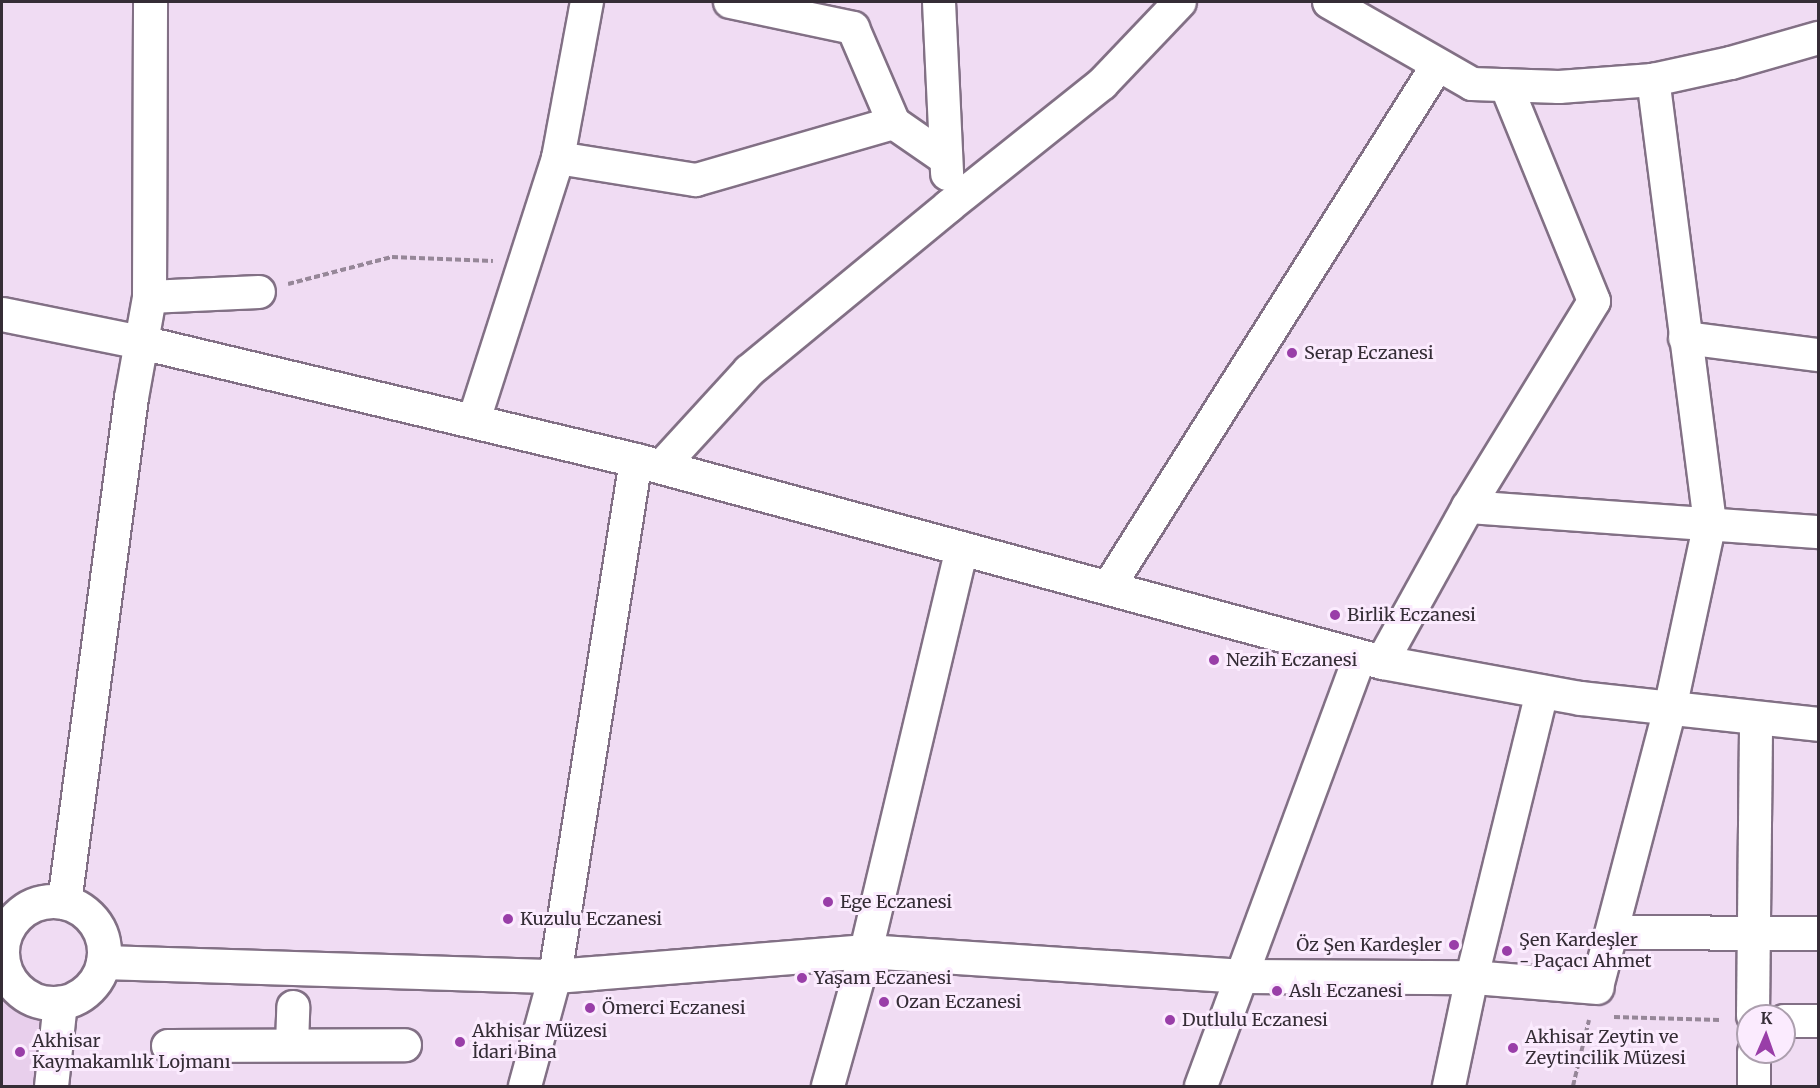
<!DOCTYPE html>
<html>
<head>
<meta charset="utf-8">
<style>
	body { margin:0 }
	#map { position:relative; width:1820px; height:1088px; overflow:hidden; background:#f0dcf3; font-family:Merriweather,serif }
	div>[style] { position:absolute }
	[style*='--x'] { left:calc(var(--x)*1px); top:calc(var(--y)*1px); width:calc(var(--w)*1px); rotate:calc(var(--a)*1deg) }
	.built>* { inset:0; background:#e8cfec }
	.path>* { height:4px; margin-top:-2px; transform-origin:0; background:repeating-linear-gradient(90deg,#968798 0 6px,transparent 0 9px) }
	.roads { filter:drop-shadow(2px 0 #827085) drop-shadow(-2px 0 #827085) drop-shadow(0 2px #827085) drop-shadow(0 -2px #827085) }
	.street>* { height:32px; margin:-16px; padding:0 16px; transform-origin:16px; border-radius:16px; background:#fff }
	.secondary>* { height:33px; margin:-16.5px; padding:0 16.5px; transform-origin:16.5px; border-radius:16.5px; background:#fff }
	.secondary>.ring { margin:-16.5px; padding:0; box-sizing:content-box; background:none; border:33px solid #fff; border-radius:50% }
	.dots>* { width:16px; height:16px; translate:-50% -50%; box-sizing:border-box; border:3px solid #fbebfe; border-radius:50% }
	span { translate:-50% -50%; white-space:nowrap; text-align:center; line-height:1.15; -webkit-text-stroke:6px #fbebfe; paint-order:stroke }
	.poi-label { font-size:18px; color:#352d36 }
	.left { translate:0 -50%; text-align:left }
	.right { translate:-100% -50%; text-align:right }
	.frame { position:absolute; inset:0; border:3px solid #352d36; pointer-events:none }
	.north { position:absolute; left:1736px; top:1004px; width:60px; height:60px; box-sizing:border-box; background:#fbebfe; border:2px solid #ac9fae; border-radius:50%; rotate:2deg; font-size:16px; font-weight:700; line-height:24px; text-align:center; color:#352d36 }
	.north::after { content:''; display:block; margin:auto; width:21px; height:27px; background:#993ea8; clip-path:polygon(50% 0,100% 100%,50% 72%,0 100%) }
</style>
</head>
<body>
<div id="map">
	<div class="built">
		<i style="clip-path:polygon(2px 993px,17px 1008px,46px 1017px,33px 1086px,2px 1086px)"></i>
	</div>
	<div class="path">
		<i style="--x:288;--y:284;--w:107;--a:-14.6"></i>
		<i style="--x:392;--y:257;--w:101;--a:2.3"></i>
		<i style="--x:1614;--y:1017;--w:106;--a:1.6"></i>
		<i style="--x:1573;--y:1086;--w:68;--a:-76.4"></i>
	</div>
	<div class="roads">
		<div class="street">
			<i style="--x:730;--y:2;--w:126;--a:11.9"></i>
			<i style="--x:853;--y:28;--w:103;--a:66.7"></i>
			<i style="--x:894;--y:123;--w:63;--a:34.7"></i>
			<i style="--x:939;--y:2;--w:172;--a:87.3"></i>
			<i style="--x:1329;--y:2;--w:165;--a:29.8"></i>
			<i style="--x:1472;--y:84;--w:87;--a:2"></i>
			<i style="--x:1559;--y:87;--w:94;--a:-4.3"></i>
			<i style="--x:1653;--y:80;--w:80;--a:-12.3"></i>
			<i style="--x:1731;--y:63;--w:91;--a:-16"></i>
			<i style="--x:558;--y:158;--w:140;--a:9.1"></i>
			<i style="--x:696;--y:180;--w:206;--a:-16.1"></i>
			<i style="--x:149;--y:297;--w:110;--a:-2.6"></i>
			<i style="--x:1685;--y:338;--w:134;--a:7.3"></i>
			<i style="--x:474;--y:420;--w:275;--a:-72.2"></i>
			<i style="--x:558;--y:158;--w:159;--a:-79.5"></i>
			<i style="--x:662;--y:466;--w:129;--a:-47.5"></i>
			<i style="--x:749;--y:371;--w:259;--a:-39.5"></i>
			<i style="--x:949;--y:206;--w:196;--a:-38.6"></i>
			<i style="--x:1102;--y:84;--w:113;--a:-46.4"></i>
			<i style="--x:1468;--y:507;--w:351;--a:4.1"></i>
			<i style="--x:1108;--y:588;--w:617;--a:-57.78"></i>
			<i style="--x:1382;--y:662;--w:177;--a:-61"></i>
			<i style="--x:1468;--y:507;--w:241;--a:-58.5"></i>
			<i style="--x:1594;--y:301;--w:233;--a:-112.2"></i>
			<i style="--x:2;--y:935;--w:2;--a:27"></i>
			<i style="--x:1597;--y:987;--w:287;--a:-75.3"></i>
			<i style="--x:1670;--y:709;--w:190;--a:-77.9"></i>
			<i style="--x:1710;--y:523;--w:447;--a:-97.3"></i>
			<i style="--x:1753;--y:1016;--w:297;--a:-89.4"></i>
			<i style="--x:1784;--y:1021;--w:34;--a:0"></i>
			<i style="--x:292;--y:1045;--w:38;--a:-88"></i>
			<i style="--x:168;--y:1046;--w:237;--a:-0.2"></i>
			<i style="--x:1754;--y:1052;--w:34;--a:90"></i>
			<i style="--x:525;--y:1086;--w:114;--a:-74.7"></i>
			<i style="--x:555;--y:976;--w:522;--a:-81.08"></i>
			<i style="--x:828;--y:1086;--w:140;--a:-74.3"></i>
			<i style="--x:866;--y:951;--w:414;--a:-76.6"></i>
			<i style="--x:1201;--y:1086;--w:458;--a:-69.7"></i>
			<i style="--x:1449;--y:1086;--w:111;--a:-78.1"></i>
			<i style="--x:1472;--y:977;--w:294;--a:-76.2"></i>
		</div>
		<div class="secondary">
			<i style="--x:2;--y:314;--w:142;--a:11.4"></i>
			<i style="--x:141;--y:342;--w:509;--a:13.41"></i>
			<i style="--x:636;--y:460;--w:773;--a:15.15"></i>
			<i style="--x:1382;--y:662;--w:201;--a:10.3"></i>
			<i style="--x:1580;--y:698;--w:239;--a:6.2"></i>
			<i class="ring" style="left:2px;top:901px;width:69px;height:69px"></i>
			<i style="--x:64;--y:902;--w:509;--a:-82.44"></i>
			<i style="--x:131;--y:397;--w:102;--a:-79.8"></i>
			<i style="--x:149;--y:297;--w:295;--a:-89.8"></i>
			<i style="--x:1613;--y:932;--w:205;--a:0.3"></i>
			<i style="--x:103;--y:962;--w:452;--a:1.8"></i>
			<i style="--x:555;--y:976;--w:312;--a:-4.6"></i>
			<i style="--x:866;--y:951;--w:378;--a:3.8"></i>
			<i style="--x:1243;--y:976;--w:229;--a:0.3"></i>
			<i style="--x:1472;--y:977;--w:125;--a:4.6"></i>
			<i style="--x:51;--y:1086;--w:84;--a:-83.9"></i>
		</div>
	</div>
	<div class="dots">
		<i style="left:1292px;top:353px;background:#993ea8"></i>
		<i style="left:1335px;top:615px;background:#993ea8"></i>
		<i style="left:1214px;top:660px;background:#993ea8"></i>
		<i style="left:828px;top:902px;background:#993ea8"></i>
		<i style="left:508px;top:919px;background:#993ea8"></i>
		<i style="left:1454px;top:945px;background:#993ea8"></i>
		<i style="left:1507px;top:951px;background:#993ea8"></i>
		<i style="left:802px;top:978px;background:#993ea8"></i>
		<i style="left:1277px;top:991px;background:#993ea8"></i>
		<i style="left:884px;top:1002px;background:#993ea8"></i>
		<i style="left:590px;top:1008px;background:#993ea8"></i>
		<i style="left:1170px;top:1020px;background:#993ea8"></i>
		<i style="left:460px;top:1042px;background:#993ea8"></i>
		<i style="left:1513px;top:1048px;background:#993ea8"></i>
		<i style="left:20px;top:1052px;background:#993ea8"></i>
	</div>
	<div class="poi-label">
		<span class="left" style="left:1304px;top:353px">Serap Eczanesi</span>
		<span class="left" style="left:1347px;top:615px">Birlik Eczanesi</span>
		<span class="left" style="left:1226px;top:660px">Nezih Eczanesi</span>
		<span class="left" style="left:840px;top:902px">Ege Eczanesi</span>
		<span class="left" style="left:520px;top:919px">Kuzulu Eczanesi</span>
		<span class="left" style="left:1519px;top:951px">Şen Kardeşler<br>- Paçacı Ahmet</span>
		<span class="right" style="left:1442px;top:945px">Öz Şen Kardeşler</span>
		<span class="left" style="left:814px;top:978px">Yaşam Eczanesi</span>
		<span class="left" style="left:1289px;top:991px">Aslı Eczanesi</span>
		<span class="left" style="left:896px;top:1002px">Ozan Eczanesi</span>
		<span class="left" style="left:602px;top:1008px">Ömerci Eczanesi</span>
		<span class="left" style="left:1182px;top:1020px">Dutlulu Eczanesi</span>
		<span class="left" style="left:472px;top:1042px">Akhisar Müzesi<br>İdari Bina</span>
		<span class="left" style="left:1525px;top:1048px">Akhisar Zeytin ve<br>Zeytincilik Müzesi</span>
		<span class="left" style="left:32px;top:1052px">Akhisar<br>Kaymakamlık Lojmanı</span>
	</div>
	<div class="frame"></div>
	<div class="north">K</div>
</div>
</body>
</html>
